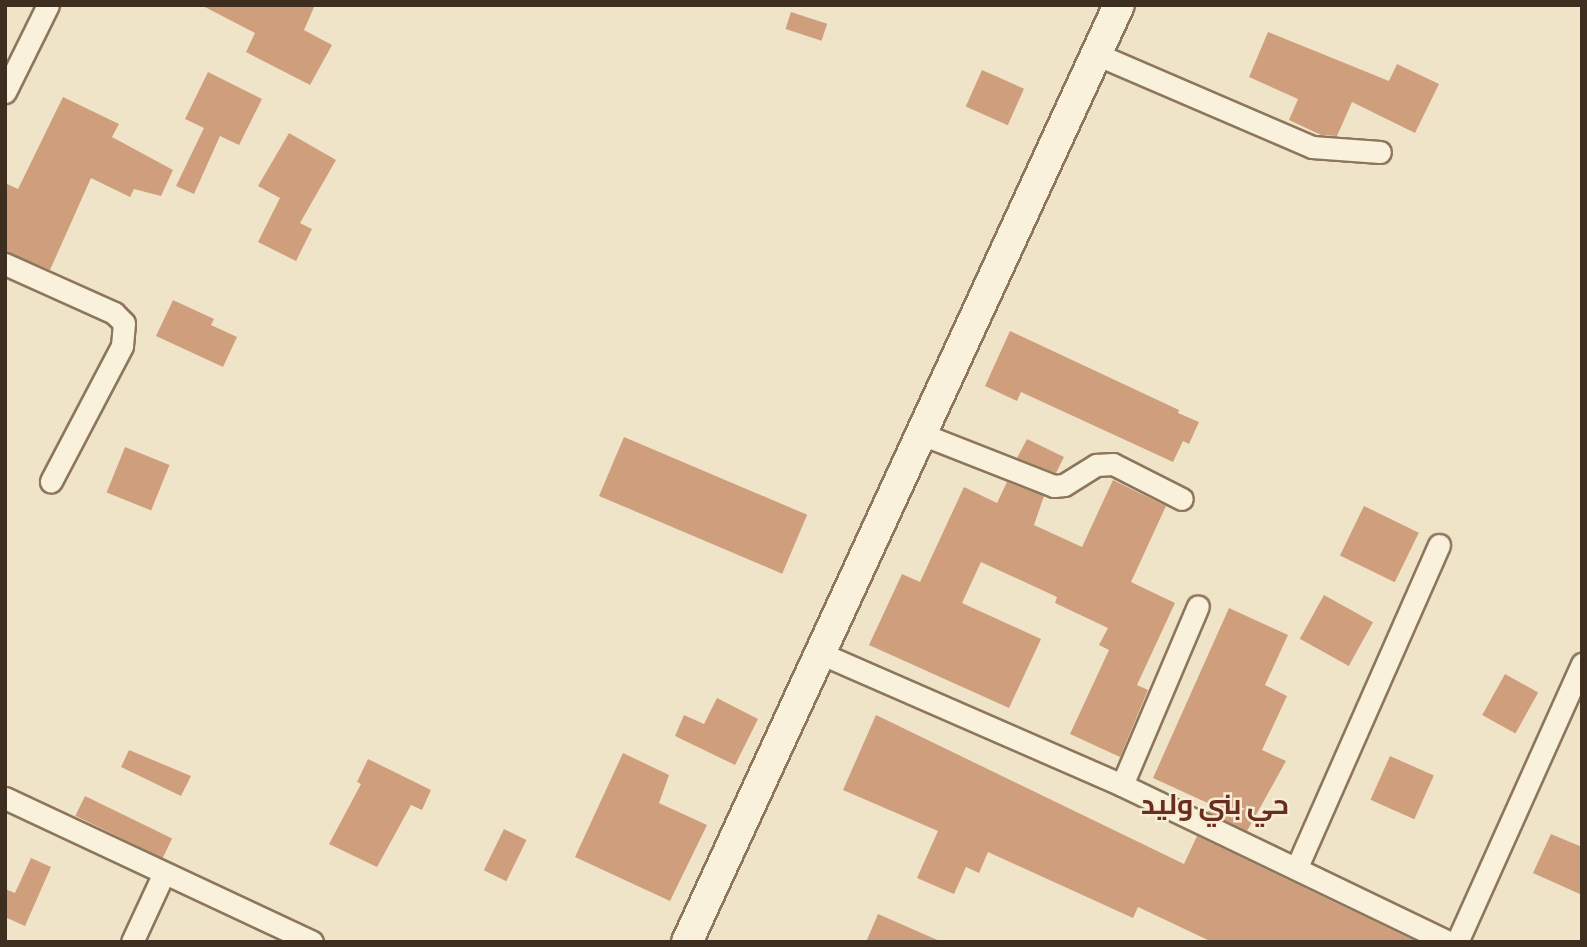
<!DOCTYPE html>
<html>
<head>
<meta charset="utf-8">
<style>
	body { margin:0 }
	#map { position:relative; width:1587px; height:947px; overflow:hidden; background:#f0e4c8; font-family:"Zilla Slab",Cairo,serif }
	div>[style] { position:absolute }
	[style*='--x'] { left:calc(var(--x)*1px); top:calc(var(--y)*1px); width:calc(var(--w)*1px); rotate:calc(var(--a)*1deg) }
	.building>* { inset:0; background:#cf9f7d; transform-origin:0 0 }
	.roads { filter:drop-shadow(2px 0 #8d765c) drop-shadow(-2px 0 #8d765c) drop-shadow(0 2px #8d765c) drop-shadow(0 -2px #8d765c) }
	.minor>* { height:21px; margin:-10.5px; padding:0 10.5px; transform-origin:10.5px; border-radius:10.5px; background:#faf1dc }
	.secondary>* { height:30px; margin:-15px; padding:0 15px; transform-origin:15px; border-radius:15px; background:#faf1dc }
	span { translate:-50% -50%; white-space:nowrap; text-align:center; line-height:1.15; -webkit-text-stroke:5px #f7eed8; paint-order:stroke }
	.district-label { font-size:28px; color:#6b2e1e; font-weight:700 }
	.frame { position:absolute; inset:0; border:7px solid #3d2e20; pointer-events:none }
</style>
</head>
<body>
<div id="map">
	<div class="building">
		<i style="clip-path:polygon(201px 5px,315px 5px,304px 30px,332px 45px,310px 85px,246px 52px,255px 33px)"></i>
		<i style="left:791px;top:12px;width:38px;height:18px;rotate:18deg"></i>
		<i style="clip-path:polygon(1268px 32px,1389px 81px,1397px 64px,1439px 84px,1415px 133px,1352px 102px,1337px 136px,1321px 135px,1289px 120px,1298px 99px,1249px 77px)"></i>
		<i style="left:982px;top:70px;width:46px;height:40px;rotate:24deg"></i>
		<i style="clip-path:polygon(208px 72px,262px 99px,239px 145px,220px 136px,194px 194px,176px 186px,204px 128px,185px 119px)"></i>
		<i style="clip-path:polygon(63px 97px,119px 124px,112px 137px,173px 170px,161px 196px,134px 189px,130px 197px,91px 178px,50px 270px,5px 251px,5px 183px,18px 189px)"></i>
		<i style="clip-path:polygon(289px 133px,336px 160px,300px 223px,312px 229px,296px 261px,258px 242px,280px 198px,258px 186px)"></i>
		<i style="clip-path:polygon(173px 300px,214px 319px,211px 325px,237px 337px,223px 367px,156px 336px)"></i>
		<i style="clip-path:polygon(1010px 331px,1179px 410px,1178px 413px,1199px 422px,1189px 444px,1183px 441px,1173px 462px,1021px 392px,1017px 401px,985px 386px)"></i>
		<i style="left:624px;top:437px;width:199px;height:64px;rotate:23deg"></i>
		<i style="clip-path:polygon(1027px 439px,1064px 457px,1056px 473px,1017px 458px)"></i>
		<i style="left:125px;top:447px;width:48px;height:49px;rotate:22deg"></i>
		<i style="clip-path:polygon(1113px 480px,1166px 506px,1131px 582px,1175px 603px,1137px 685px,1148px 690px,1120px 757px,1070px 734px,1109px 650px,1099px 645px,1108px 628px,1055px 603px,1057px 597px,981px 562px,962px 603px,1041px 639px,1009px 708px,869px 645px,902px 574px,920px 582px,964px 487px,997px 503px,1007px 482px,1044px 496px,1034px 525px,1082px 547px)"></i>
		<i style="left:1364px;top:506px;width:61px;height:55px;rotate:26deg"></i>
		<i style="left:1324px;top:595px;width:56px;height:50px;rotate:29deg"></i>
		<i style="clip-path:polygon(1229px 608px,1288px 635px,1265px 685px,1287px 696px,1262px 750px,1286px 761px,1247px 831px,1208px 812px,1212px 805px,1153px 778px)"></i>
		<i style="left:1505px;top:674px;width:38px;height:47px;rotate:29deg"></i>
		<i style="clip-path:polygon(717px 698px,758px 719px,735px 765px,675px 736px,684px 715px,704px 724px)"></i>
		<i style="clip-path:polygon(876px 715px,1184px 864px,1197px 836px,1417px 942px,1212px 942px,1138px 907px,1133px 918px,988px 852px,979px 873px,966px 867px,954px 894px,917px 878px,938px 831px,843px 790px)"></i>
		<i style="clip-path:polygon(129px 750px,191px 776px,181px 796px,121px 767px)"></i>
		<i style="clip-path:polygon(623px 753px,669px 775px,659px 803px,707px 825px,670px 901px,575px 857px)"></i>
		<i style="left:1390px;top:756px;width:48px;height:48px;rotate:24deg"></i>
		<i style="clip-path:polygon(368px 759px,431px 790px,422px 810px,411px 805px,377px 867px,329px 844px,361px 784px,357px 782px)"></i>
		<i style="left:85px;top:796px;width:97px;height:22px;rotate:26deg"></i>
		<i style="left:504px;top:829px;width:25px;height:46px;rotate:26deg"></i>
		<i style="clip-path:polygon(1551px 834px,1582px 847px,1582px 895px,1533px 873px)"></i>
		<i style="clip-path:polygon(31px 858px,51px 867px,25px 926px,5px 917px,5px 889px,15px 893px)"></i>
		<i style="clip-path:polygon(878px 914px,942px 942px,866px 942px)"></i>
	</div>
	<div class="roads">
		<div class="minor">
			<i style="--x:1096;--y:54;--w:235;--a:23.3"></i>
			<i style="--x:1312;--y:147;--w:68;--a:4.2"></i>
			<i style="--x:5;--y:92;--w:97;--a:-63.7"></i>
			<i style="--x:5;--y:264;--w:120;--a:24.2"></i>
			<i style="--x:114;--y:313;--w:14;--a:45"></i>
			<i style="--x:124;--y:323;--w:23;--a:95"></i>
			<i style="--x:122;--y:346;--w:153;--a:117.7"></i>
			<i style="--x:919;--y:433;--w:145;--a:21.4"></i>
			<i style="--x:1054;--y:486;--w:10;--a:-6"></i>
			<i style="--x:1064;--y:485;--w:38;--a:-32"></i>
			<i style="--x:1096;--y:465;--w:17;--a:-3"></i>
			<i style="--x:1113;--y:464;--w:77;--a:26.9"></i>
			<i style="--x:820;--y:653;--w:330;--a:23.6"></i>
			<i style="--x:1122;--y:785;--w:362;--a:25.7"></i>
			<i style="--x:1122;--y:785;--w:194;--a:-67"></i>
			<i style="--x:5;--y:798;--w:339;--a:25.1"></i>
			<i style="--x:1297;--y:867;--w:352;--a:-66.2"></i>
			<i style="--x:132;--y:942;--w:74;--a:-65.2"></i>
			<i style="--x:1457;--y:942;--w:305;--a:-65.8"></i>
		</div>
		<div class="secondary">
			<i style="--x:687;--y:942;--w:1032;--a:-65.25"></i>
		</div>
	</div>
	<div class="district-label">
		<span style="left:1215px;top:805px">حي بني وليد</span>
	</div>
	<div class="frame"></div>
</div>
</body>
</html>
